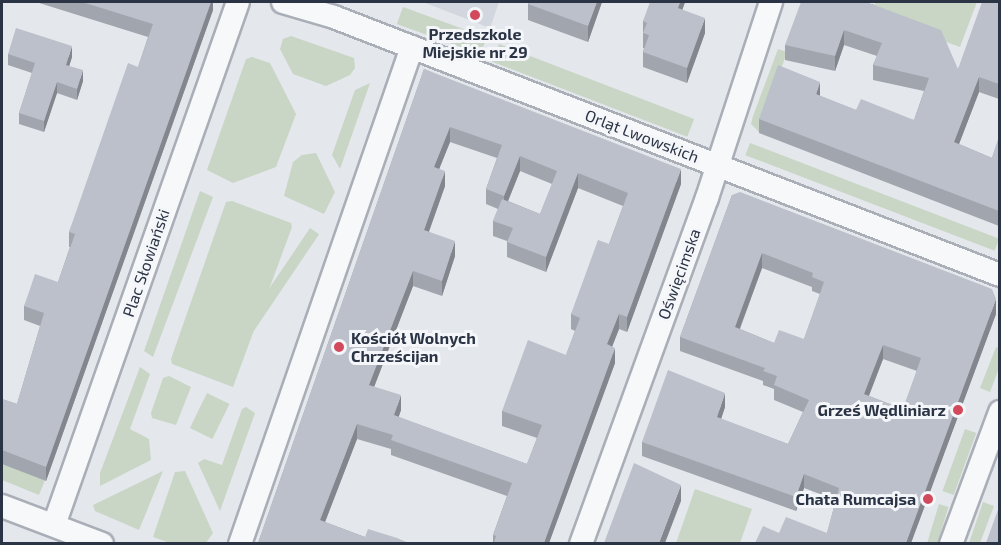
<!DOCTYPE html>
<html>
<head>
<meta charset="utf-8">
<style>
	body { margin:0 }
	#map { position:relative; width:1001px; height:545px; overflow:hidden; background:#e4e7ec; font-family:"Exo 2",sans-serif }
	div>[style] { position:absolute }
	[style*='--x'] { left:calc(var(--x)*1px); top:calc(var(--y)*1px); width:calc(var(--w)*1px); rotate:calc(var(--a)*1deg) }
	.built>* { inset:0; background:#d2d6de }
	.green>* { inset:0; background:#c9d6c5; transform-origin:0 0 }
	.roads { filter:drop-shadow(2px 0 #a9aeb7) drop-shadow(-2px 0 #a9aeb7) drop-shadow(0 2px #a9aeb7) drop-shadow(0 -2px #a9aeb7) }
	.minor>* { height:22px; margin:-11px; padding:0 11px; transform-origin:11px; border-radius:11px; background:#f7f8fa }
	.wall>* { inset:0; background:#a1a5ae }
	.shaded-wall>* { inset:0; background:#83868d }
	.building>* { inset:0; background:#bbc0ca }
	.dots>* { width:16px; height:16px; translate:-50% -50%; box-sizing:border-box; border:3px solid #f4f6f9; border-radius:50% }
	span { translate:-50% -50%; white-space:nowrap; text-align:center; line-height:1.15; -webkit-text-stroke:6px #f4f6f9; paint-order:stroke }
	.poi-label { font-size:16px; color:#2b3445; font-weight:700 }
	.left { translate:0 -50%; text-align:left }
	.right { translate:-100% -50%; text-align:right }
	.street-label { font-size:16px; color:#2b3445 }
	.frame { position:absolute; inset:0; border:3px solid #2b3445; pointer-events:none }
</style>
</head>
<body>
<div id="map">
	<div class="built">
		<i style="clip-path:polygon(423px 2px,499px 2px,490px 28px)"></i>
	</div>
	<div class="green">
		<i style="clip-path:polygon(876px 2px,977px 2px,960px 47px,870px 15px)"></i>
		<i style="left:403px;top:7px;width:89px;height:18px;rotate:20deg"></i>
		<i style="clip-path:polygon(291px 36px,354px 58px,355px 68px,350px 75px,326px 86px,293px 74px,280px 49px,283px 39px)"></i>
		<i style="left:499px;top:44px;width:209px;height:19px;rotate:21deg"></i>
		<i style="clip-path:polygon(778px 49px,787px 52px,759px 132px,751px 124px,753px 116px)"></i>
		<i style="clip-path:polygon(252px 57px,270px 63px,296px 114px,276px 167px,233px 183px,207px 170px,246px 59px)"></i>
		<i style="clip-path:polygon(370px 83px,340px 169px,332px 155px,355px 90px)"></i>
		<i style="left:750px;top:143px;width:267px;height:13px;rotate:21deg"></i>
		<i style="clip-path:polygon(316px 153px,335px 192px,324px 214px,284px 196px,293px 162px,302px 155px)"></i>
		<i style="clip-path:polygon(200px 191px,213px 197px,153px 357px,144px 351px)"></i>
		<i style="clip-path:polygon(232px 201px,291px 223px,292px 227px,233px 387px,172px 364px,171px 359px,226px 202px)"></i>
		<i style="left:310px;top:228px;width:11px;height:173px;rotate:34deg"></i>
		<i style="clip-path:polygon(996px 347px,999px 348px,999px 368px,990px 392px,980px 388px)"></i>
		<i style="clip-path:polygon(140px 367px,150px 374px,130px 429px,149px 439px,151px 460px,100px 486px,100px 473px)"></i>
		<i style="clip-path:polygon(169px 376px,191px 387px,176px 425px,152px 418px,151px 413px,163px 378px)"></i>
		<i style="left:207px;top:393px;width:25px;height:39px;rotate:26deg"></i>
		<i style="clip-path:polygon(246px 407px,255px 413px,220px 511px,198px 463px,204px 459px,222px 465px,242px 409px)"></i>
		<i style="left:965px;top:429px;width:12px;height:66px;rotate:20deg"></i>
		<i style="clip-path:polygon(2px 457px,47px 475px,39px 495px,2px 480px)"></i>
		<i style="clip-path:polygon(163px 471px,139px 530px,95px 511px,93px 505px)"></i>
		<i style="clip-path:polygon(185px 471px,213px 533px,206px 543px,170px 543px,153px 537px,175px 472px)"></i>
		<i style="clip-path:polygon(695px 489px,752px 509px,740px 543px,676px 543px)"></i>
		<i style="clip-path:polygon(983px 502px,994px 506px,980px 543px,969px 543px)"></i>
		<i style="left:939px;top:504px;width:10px;height:42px;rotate:17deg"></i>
	</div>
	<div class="roads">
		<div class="minor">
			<i style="--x:283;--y:2;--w:53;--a:16.4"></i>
			<i style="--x:334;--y:17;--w:714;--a:21.18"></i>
			<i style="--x:2;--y:506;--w:107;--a:20.8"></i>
			<i style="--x:54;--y:525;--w:554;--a:-70.62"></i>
			<i style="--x:240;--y:544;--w:526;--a:-70.91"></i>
			<i style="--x:581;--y:544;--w:368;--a:-70"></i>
			<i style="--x:707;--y:198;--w:206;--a:-71.9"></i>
			<i style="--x:951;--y:544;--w:141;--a:-69.6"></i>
		</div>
	</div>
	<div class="wall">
		<i style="clip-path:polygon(36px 2px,213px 2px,213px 10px,46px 481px,2px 464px,2px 399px,17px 404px,40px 326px,24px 320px,24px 306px,58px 282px,70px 247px,69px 247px,69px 232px,138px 67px,148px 37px)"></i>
		<i style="clip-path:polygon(528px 2px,602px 2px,588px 42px,528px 20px)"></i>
		<i style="clip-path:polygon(685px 2px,682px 10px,705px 33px,687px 83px,643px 67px,643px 52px,644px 48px,643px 48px,643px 21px)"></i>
		<i style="clip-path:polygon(999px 2px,999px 99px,979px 92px,959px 144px,992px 158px,999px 137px,999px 226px,759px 133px,759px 119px,820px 96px,856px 110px,914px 120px,924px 91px,873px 80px,873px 65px,877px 56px,844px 45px,835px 71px,785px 60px,785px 45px,873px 4px,958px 69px)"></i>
		<i style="clip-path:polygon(8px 54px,72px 57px,69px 66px,83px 81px,77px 100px,57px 93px,44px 132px,19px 124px,19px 113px,32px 73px,8px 65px)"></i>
		<i style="clip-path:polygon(evenodd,424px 69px,681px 184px,627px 332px,619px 329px,612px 346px,615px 363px,549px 543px,493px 543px,493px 535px,507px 496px,391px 455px,391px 449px,357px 439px,325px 522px,365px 537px,397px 538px,258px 543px,424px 69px,450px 142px,497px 158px,486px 189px,486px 204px,498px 209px,493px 221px,493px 236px,507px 241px,507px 257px,546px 272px,578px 188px,623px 206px,609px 244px,571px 314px,571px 329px,575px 331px,566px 355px,502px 411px,502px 426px,537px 438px,527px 464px,398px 417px,401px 410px,374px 387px,413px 286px,442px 296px,455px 256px,429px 232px,445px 186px,439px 169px,450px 142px,424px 69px,520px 171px,552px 184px,540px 214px,508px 201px,520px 171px)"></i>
		<i style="clip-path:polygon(evenodd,732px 195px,996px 314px,911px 543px,755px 543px,779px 533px,827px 533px,836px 500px,804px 488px,796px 511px,642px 456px,642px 442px,725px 407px,721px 419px,788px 444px,803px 412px,774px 400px,774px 389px,763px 385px,763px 381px,680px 351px,680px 337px,732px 195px,762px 268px,812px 287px,812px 291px,820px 294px,804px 339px,774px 343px,740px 329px,762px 268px,732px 195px,883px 359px,917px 371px,903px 409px,869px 396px,883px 359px)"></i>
	</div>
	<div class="shaded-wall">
		<i style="clip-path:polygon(211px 2px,213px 2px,213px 10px,46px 481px,46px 467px)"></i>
		<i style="clip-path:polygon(597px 2px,602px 2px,588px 42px,588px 26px)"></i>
		<i style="clip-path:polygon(680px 2px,685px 2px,678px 23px,678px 8px)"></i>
		<i style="clip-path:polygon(705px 18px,705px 33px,687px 83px,687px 68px)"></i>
		<i style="clip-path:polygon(844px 30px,844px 45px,835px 71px,835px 56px)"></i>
		<i style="clip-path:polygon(72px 46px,72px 57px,66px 76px,66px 65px)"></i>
		<i style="clip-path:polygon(83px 70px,83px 81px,77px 100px,77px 89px)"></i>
		<i style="clip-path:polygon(979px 77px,979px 92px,954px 157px,954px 142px)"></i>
		<i style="clip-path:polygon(57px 82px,57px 93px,44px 132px,44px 121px)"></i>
		<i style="clip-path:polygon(820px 82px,820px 97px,816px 94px)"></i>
		<i style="clip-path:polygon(450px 127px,450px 142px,434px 182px,434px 167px)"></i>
		<i style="clip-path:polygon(520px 156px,520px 171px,504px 211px,504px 196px)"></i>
		<i style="clip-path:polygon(681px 169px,681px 184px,627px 332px,627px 317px)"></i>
		<i style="clip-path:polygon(445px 171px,445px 186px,424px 245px,424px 230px)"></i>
		<i style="clip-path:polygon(578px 173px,578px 188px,546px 272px,546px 257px)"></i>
		<i style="clip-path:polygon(455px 241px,455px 256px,442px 296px,442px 281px)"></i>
		<i style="clip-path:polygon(762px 253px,762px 268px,735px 341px,735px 327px)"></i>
		<i style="clip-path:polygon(413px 271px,413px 286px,369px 400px,369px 385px)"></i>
		<i style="clip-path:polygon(996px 299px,996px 314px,911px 543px,906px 543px)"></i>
		<i style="clip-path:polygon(619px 314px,619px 329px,607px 360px,607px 344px)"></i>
		<i style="clip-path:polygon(883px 345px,883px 359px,864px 408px,864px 394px)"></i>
		<i style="clip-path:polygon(615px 348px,615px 363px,549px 543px,544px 543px)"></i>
		<i style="clip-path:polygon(725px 393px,725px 407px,717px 431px,717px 417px)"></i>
		<i style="clip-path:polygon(401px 395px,401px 410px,394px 431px,394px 415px)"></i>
		<i style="clip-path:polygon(357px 424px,357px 439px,320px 535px,320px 520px)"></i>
		<i style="clip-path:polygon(804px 474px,804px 488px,796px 511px,796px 497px)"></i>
		<i style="clip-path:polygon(681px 485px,681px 501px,665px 543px,659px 543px)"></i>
	</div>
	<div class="building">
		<i style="clip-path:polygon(82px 2px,211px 2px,46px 467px,2px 450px,2px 399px,17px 404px,44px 313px,24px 306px,30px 289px,35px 274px,58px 282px,75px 234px,69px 232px,128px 63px,138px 67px,153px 24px)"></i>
		<i style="clip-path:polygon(528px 2px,597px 2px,588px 26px,528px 4px)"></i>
		<i style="clip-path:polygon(650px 2px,680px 2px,678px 8px,705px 18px,687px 68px,643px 52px,649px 35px,643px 33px,647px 23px,643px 21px)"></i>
		<i style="clip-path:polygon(801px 2px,869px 2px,869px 3px,941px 30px,958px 69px,982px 2px,999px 2px,999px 84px,979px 77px,954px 142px,992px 158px,999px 137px,999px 211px,759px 119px,778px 65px,820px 82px,816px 94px,856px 110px,861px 99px,914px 120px,929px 78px,873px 65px,882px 43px,844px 30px,835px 56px,785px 45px)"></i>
		<i style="clip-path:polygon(16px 28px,72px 46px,66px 65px,83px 70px,77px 89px,57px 82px,44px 121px,19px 113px,35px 63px,8px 54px)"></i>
		<i style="clip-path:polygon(evenodd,424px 69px,681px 169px,627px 317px,619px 314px,607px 344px,615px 348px,544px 543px,494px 543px,496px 536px,493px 535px,512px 483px,391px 440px,393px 435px,357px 424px,320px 520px,365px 537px,368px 529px,397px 538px,409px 543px,258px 543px,424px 69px,450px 127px,502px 145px,486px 189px,504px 196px,520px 156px,557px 171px,540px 214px,502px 199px,493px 221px,513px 228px,507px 242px,546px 257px,578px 173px,628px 193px,609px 244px,598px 240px,571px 314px,580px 318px,566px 355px,528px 340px,502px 411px,542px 425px,527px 464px,394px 415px,401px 395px,369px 385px,413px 271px,442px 281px,455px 241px,424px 230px,445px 171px,434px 167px,450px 127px)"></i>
		<i style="clip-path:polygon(evenodd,740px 192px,992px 289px,996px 299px,906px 543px,755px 543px,763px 526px,779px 533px,786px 517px,827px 533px,839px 488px,804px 474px,796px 497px,642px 442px,668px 370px,725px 393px,717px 417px,788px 444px,809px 400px,774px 385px,777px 376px,763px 371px,765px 368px,680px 337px,732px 195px,740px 192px,762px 253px,813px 273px,812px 277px,824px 282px,804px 339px,779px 330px,774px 343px,735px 327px,762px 253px,740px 192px,883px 345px,921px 358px,903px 409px,864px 394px,883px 345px)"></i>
		<i style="clip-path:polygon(634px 463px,681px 485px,659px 543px,604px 543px)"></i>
		<i style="clip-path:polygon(999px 507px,999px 543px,986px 543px)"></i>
	</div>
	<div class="dots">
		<i style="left:475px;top:15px;background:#d1495b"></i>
		<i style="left:339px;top:347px;background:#d1495b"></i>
		<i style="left:958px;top:410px;background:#d1495b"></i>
		<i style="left:928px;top:499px;background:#d1495b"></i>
	</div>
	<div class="poi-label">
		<span style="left:475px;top:43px">Przedszkole<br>Miejskie nr 29</span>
		<span class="left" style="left:351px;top:347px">Kościół Wolnych<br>Chrześcijan</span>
		<span class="right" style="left:946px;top:410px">Grześ Wędliniarz</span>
		<span class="right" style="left:916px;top:499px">Chata Rumcajsa</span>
	</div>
	<div class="street-label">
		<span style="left:642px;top:136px;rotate:21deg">Orląt Lwowskich</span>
		<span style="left:146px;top:263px;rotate:-71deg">Plac Słowiański</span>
		<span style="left:679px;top:274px;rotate:-70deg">Oświęcimska</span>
	</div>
	<div class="frame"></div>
</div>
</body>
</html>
